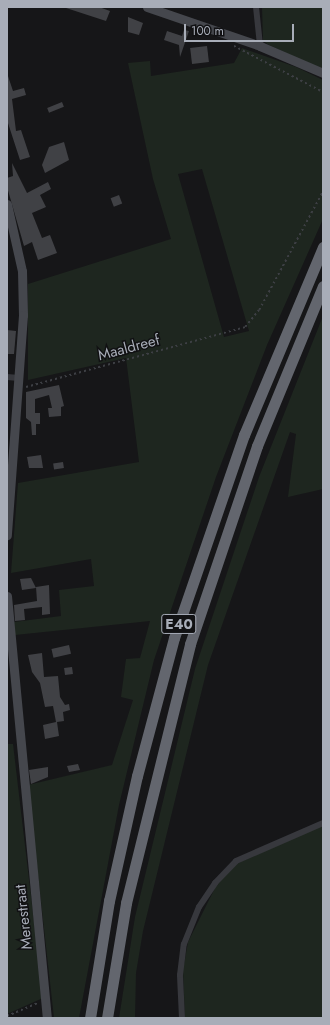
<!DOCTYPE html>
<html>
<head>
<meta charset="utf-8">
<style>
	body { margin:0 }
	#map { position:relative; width:330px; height:1025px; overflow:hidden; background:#161618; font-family:Jost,sans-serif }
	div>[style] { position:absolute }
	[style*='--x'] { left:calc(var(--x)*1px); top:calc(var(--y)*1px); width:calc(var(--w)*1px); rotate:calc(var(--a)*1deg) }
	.green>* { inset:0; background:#1e261f }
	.building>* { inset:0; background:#404145; transform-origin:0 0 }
	.path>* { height:1.5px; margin-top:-0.75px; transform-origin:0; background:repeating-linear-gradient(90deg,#3d3f44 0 2px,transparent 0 5px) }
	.street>* { height:6px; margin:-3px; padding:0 3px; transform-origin:3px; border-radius:3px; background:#37383d }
	.secondary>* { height:9px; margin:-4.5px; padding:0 4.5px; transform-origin:4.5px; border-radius:4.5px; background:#45474d }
	.highway>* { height:11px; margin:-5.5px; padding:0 5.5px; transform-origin:5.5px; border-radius:5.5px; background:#63666e }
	span { translate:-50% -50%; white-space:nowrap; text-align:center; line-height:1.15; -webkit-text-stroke:3px #111113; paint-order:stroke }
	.shield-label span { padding:1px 3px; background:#111113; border:1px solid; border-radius:3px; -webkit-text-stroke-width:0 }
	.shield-label { font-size:14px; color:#a8adb8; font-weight:700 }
	.street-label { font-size:15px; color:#a8adb8 }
	.frame { position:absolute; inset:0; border:8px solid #a8adb8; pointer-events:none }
	.scale { position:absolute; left:184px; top:24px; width:110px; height:18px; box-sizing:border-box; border:2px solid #a8adb8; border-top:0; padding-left:5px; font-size:12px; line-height:14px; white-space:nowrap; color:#a8adb8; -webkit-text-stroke:3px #111113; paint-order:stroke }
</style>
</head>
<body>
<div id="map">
	<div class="green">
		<i style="clip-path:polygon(262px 7px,323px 7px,323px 70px,267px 44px,263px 40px)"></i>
		<i style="clip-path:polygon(evenodd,242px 48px,296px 67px,323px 80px,323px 219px,267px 345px,216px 477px,154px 660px,119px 805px,79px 1018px,54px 1018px,28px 785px,112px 765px,133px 700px,121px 697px,126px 659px,140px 658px,150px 621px,15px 635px,14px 622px,61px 616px,59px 590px,94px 586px,91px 559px,11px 573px,18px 483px,139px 462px,126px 358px,28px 380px,28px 284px,171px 239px,153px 179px,128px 63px,150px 61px,151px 76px,234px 63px,242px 48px,202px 169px,249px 331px,224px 337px,178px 174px,202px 169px)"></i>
		<i style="clip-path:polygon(323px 316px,323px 489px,288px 497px,296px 434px,290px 432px,208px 665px,143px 931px,136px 973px,135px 1018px,119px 1018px,135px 917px,195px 669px,259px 477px)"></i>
		<i style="clip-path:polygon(7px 744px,13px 744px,43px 998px,7px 1014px)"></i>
		<i style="clip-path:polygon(323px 825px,323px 1018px,185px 1018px,183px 970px,188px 942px,216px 886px,234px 865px)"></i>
	</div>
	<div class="building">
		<i style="clip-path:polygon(63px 7px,99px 7px,110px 11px,106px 21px)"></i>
		<i style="clip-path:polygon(128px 17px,143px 23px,139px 35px,128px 32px)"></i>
		<i style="clip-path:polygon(184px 30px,189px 31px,180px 57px,179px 45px,164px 40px,167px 31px,182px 36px)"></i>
		<i style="left:207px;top:46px;width:16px;height:17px;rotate:83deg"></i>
		<i style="clip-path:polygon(8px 76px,13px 91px,24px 88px,26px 95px,12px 99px,16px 131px,21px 130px,30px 157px,20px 160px,7px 120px)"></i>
		<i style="left:62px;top:102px;width:5px;height:16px;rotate:68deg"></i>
		<i style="clip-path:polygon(64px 142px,69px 160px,45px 173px,42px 165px,49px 147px)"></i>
		<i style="clip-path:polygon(12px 163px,27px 193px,48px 182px,51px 189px,40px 195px,46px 207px,32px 213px,42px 238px,50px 235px,57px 253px,38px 260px,32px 242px,24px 246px,7px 187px,7px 178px,13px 176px)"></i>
		<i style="left:119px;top:195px;width:9px;height:9px;rotate:69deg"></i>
		<i style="clip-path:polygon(7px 330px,16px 331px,14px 354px,7px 354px)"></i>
		<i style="clip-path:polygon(59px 385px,64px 406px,61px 407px,61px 416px,49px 417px,48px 408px,52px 408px,49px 395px,35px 399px,35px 413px,40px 413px,40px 424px,36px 424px,36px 435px,32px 435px,31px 422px,26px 418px,26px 392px)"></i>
		<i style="clip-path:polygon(41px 455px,43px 468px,29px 468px,27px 457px)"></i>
		<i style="left:63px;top:462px;width:6px;height:10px;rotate:81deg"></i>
		<i style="clip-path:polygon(31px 578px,36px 588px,22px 590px,20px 579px)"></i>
		<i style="clip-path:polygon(49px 585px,50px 614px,42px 615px,42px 607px,24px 609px,25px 620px,15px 621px,14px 605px,37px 601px,36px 587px)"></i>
		<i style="left:69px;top:645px;width:9px;height:18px;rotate:77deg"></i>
		<i style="clip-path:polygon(42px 653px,44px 677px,58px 676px,60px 697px,65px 705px,69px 704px,70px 710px,63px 712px,64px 721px,57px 722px,59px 736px,45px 739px,43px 725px,56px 722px,53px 706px,45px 707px,40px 683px,32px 672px,28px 655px)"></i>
		<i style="left:72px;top:667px;width:7px;height:8px;rotate:82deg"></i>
		<i style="clip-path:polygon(78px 764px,80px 770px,69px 772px,67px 766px)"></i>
		<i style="clip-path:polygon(48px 767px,48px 777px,31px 784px,29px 770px)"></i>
	</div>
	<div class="path">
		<i style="--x:234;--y:46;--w:100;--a:27.3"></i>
		<i style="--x:26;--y:387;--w:227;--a:-15.3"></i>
		<i style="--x:245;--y:327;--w:22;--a:-51"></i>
		<i style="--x:259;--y:310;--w:135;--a:-61.7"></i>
		<i style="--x:7;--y:1016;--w:33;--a:-23"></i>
	</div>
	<div class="street">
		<i style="--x:256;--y:7;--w:39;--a:84"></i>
		<i style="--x:7;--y:377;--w:12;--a:5"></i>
		<i style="--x:182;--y:1018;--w:43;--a:-92.7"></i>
		<i style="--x:180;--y:975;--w:31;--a:-83"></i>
		<i style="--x:184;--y:944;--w:40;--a:-68"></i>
		<i style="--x:199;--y:907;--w:29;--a:-56"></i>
		<i style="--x:215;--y:883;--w:30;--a:-46"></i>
		<i style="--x:236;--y:861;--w:95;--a:-23.6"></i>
	</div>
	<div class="secondary">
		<i style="--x:147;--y:7;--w:120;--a:19"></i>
		<i style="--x:260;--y:46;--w:69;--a:23.2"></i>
		<i style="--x:7;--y:204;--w:69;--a:77.4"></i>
		<i style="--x:22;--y:271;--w:44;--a:88.7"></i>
		<i style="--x:23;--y:315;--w:221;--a:94.2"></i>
		<i style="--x:7;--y:596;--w:424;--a:84.6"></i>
	</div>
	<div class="highway">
		<i style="--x:90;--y:1018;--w:119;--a:-80.8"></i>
		<i style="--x:109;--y:901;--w:128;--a:-77.4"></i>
		<i style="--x:137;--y:776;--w:143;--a:-75"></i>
		<i style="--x:174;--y:638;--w:215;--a:-71"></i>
		<i style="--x:244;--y:435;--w:204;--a:-67.2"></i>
		<i style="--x:107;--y:1018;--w:117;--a:-80.6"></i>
		<i style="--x:126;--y:903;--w:267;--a:-76.1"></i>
		<i style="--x:190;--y:644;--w:209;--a:-71.3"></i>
		<i style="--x:257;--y:446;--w:173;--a:-67.6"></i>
	</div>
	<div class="shield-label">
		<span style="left:179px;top:624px">E40</span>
	</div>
	<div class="street-label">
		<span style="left:129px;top:348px;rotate:-15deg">Maaldreef</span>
		<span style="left:24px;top:917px;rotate:-96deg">Merestraat</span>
	</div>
	<div class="frame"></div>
	<div class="scale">100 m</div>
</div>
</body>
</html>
